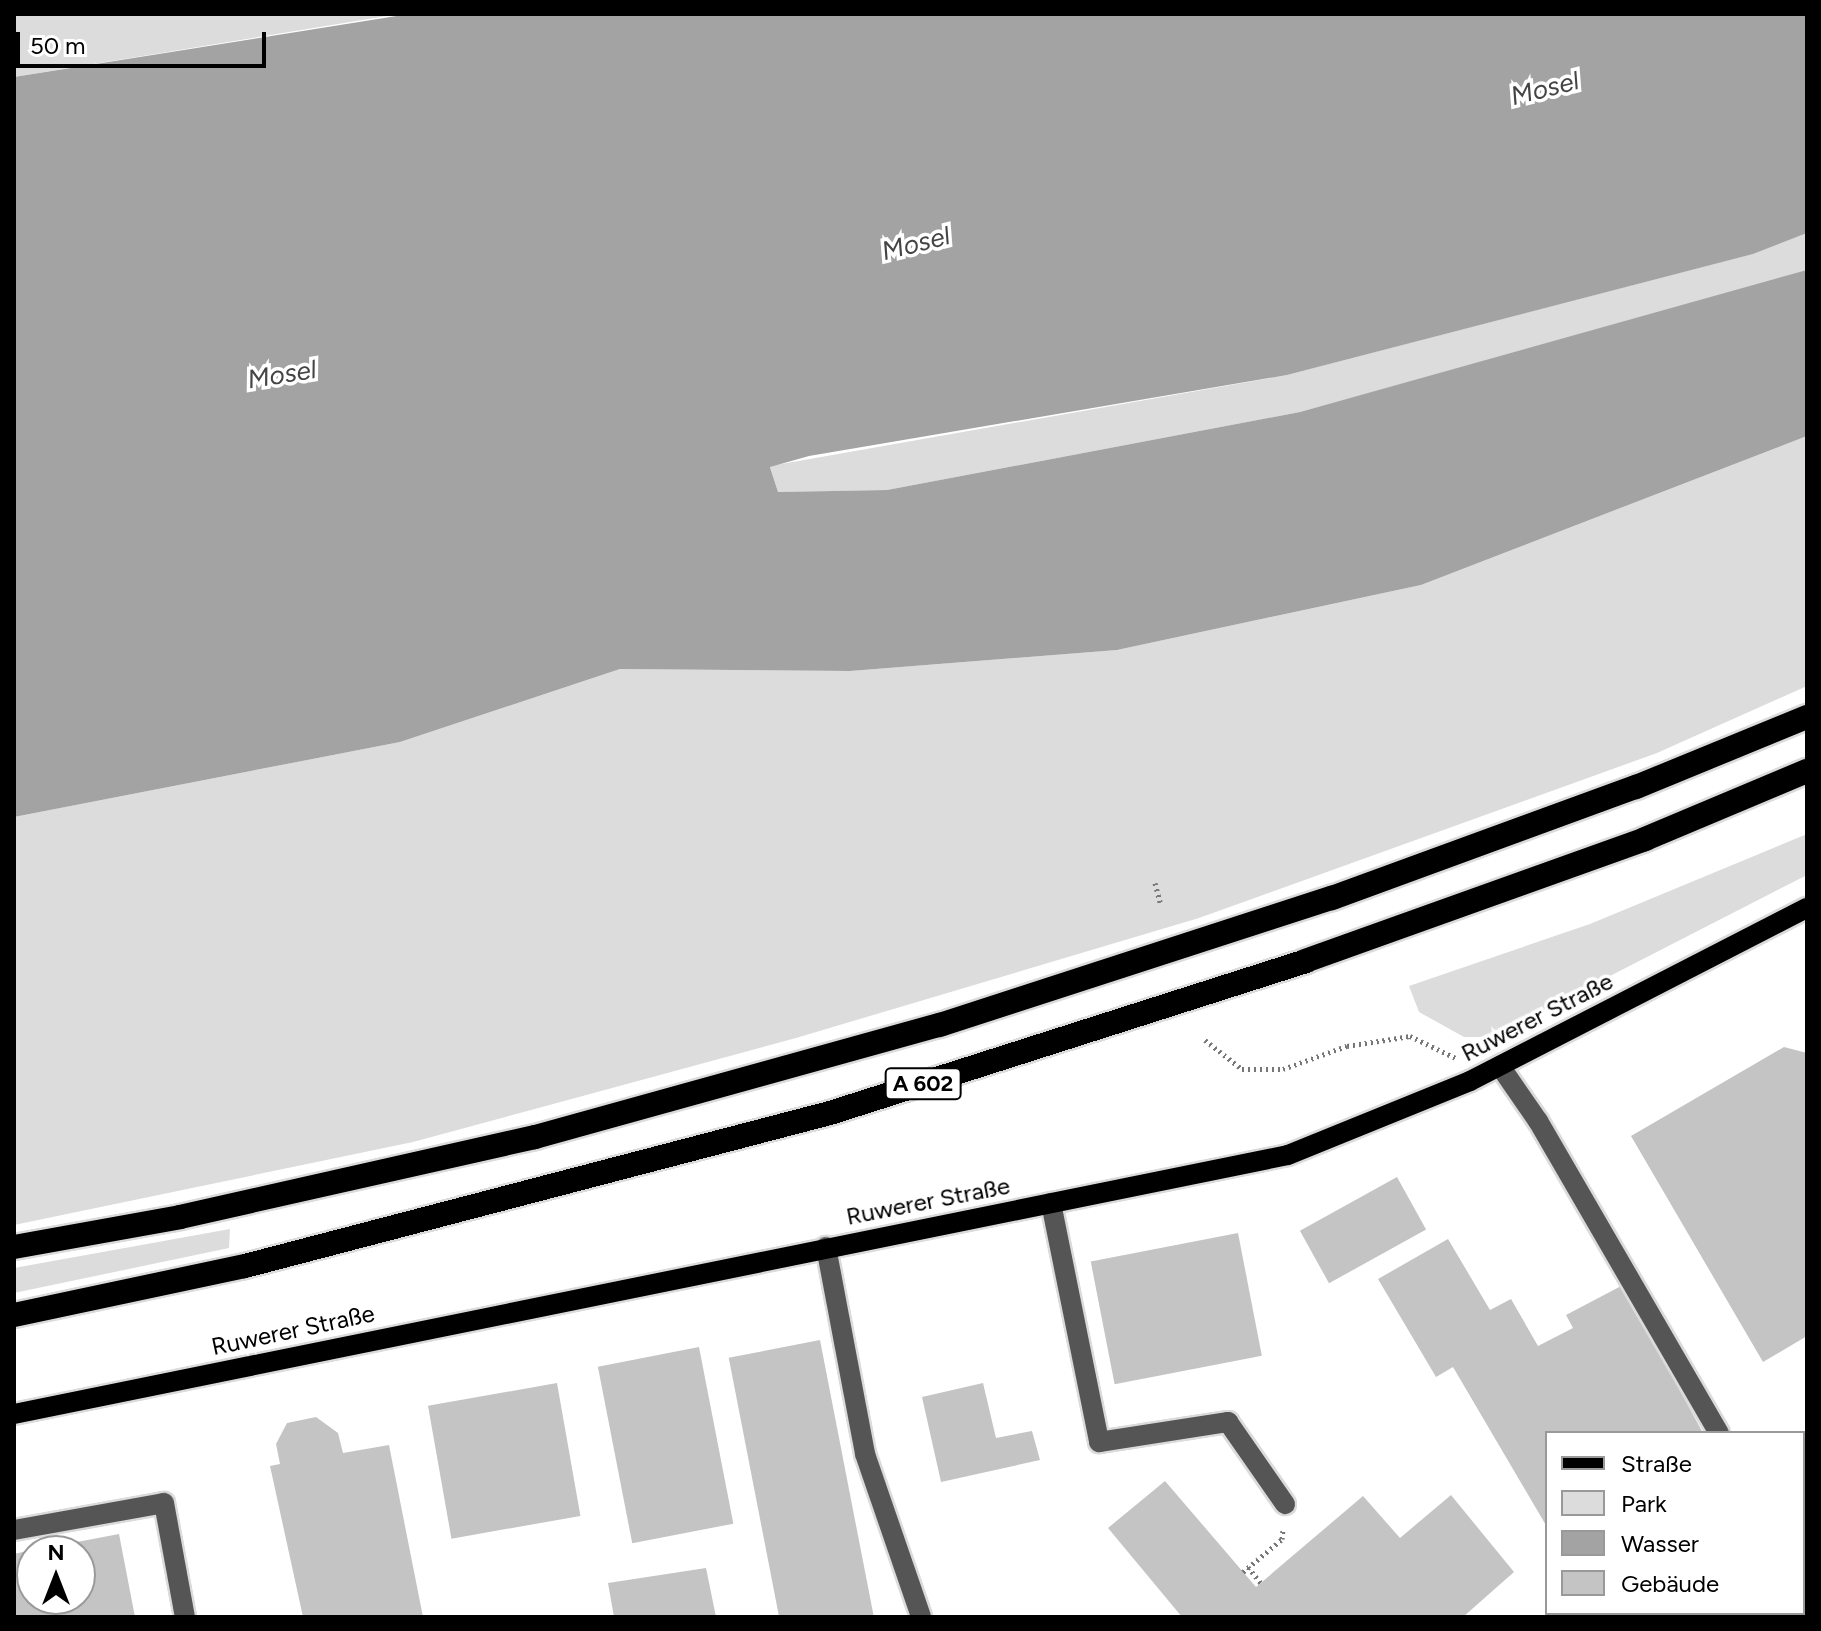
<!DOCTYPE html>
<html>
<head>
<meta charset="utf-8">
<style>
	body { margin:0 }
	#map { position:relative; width:1821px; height:1631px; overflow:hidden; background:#fff; font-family:Figtree,sans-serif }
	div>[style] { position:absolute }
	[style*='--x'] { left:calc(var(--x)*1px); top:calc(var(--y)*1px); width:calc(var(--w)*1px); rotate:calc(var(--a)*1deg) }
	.green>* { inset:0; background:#dcdcdc }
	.water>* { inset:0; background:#a3a3a3 }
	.building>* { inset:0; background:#c4c4c4; transform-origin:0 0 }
	.path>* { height:5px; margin-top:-2.5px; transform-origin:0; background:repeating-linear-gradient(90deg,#777 0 2px,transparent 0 6px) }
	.roads { filter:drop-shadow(2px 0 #dbdbdb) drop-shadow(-2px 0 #dbdbdb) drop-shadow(0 2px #dbdbdb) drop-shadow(0 -2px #dbdbdb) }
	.minor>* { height:20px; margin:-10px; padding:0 10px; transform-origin:10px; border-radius:10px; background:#555 }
	.major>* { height:20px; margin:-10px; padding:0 10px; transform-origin:10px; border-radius:10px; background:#000 }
	.highway>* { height:24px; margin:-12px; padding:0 12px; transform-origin:12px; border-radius:12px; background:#000 }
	span { translate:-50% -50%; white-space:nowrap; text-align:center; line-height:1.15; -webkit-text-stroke:7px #fff; paint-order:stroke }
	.shield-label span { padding:2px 6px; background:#fff; border:2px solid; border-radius:6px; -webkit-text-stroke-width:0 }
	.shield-label { font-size:22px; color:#000; font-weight:700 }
	.street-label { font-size:24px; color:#000 }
	.water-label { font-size:26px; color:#444; font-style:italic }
	.frame { position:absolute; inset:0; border:16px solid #000; pointer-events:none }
	.legend { position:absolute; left:1545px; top:1431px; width:260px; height:184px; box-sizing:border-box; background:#fff; border:2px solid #999; margin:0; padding:10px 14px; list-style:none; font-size:24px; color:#000 }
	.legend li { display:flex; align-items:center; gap:16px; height:40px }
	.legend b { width:40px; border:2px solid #999 }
	.north { position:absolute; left:16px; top:1535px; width:80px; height:80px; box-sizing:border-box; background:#fff; border:2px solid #999; border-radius:50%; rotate:0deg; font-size:22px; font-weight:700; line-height:32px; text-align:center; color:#000 }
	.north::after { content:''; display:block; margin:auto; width:28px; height:36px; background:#000; clip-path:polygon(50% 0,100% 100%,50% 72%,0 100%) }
	.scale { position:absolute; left:16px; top:32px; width:250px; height:36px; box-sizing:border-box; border:4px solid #000; border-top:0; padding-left:10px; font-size:24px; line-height:28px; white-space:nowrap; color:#000; -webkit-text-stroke:6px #fff; paint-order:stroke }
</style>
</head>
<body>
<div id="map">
	<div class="green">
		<i style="clip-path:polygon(14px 14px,399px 14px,14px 77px)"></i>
		<i style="clip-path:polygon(1807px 233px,1807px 270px,1783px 279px,1300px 412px,887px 490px,778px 492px,770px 466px,1287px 375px,1752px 254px)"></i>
		<i style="clip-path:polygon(1807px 436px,1807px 686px,1657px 753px,1199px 918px,796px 1038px,413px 1142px,14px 1225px,14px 817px,400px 742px,620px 669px,850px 671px,1117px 650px,1421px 585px)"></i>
		<i style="clip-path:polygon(1807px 834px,1807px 875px,1491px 1037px,1464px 1037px,1419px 1012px,1409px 986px,1590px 924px)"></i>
		<i style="clip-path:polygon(230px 1229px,229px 1248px,14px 1293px,14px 1268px)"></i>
	</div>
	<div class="water">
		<i style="clip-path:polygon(409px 14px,1807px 14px,1807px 233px,1753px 254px,1287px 375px,809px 456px,770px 467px,778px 492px,887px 490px,1300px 412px,1807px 270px,1807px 436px,1421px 585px,1117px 650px,850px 671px,620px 669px,400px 742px,14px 817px,14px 77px)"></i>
	</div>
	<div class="building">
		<i style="clip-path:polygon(1784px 1047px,1807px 1053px,1807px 1336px,1763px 1362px,1631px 1136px)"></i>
		<i style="left:1397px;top:1177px;width:60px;height:111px;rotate:61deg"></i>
		<i style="left:1238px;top:1233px;width:125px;height:150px;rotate:79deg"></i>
		<i style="clip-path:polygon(1448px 1239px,1490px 1310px,1511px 1299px,1538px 1346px,1573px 1328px,1566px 1315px,1623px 1285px,1703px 1433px,1547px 1433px,1547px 1527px,1453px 1367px,1436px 1377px,1378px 1279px)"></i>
		<i style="left:820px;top:1340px;width:282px;height:93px;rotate:79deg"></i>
		<i style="left:699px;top:1347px;width:180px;height:103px;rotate:79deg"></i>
		<i style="left:557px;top:1383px;width:135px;height:131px;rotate:80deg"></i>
		<i style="clip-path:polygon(983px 1383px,996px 1438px,1032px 1431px,1040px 1460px,941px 1482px,922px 1397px)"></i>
		<i style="clip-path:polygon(316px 1417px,338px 1433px,343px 1453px,389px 1445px,423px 1617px,303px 1617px,270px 1466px,280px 1464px,276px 1444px,287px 1423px)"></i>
		<i style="clip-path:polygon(1165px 1481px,1256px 1587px,1363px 1496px,1400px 1538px,1451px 1495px,1514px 1572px,1463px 1617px,1182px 1617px,1108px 1528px)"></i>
		<i style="clip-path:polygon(119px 1534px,135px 1617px,14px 1617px,14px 1554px,32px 1550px,32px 1599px,80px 1599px,80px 1551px,35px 1550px)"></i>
		<i style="clip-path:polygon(706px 1568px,716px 1617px,614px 1617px,608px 1583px)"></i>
	</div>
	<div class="path">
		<i style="--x:646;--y:14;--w:1;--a:90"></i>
		<i style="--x:1155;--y:883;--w:20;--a:75"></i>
		<i style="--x:1205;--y:1040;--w:47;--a:38.1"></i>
		<i style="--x:1242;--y:1069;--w:41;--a:0"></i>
		<i style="--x:1283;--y:1069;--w:68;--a:-19.8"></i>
		<i style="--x:1347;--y:1046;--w:64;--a:-9"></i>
		<i style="--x:1410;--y:1036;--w:53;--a:25.6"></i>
		<i style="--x:1248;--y:1567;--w:21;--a:51"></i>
		<i style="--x:1243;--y:1572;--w:51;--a:-40.2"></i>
		<i style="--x:1282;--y:1539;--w:10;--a:-84"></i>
	</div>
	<div class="roads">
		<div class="minor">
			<i style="--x:1500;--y:1066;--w:67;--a:55.4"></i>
			<i style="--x:1538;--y:1121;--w:361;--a:59.9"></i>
			<i style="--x:1051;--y:1203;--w:244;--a:78.6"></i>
			<i style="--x:1099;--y:1442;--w:131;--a:-8.8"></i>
			<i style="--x:1228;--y:1422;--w:100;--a:55.2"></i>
			<i style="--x:826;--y:1247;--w:211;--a:79.3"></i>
			<i style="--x:865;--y:1454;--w:172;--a:71"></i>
			<i style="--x:14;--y:1530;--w:152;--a:-10.2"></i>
			<i style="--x:164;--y:1503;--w:116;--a:79.6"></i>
		</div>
		<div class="major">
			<i style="--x:14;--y:1414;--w:1300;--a:-11.49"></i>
			<i style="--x:1288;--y:1155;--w:196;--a:-22.1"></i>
			<i style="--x:1470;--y:1081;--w:379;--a:-27.2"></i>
		</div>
		<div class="highway">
			<i style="--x:14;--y:1247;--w:169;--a:-10.2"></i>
			<i style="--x:180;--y:1217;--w:364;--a:-12.7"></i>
			<i style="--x:535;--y:1137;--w:420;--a:-15.5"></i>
			<i style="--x:940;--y:1025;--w:412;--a:-18"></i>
			<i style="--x:1332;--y:898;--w:324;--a:-20.1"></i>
			<i style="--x:1636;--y:787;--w:185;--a:-22.3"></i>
			<i style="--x:14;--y:1315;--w:236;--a:-12"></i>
			<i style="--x:245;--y:1266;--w:605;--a:-14.66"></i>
			<i style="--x:830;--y:1113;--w:499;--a:-17.7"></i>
			<i style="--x:1305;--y:961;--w:361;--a:-19.7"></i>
			<i style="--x:1645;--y:839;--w:176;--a:-22.8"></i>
		</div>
	</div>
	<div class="shield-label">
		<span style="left:923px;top:1084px">A 602</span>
	</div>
	<div class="street-label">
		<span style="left:1537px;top:1017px;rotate:-27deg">Ruwerer Straße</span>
		<span style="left:928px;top:1201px;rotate:-11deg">Ruwerer Straße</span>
		<span style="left:293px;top:1330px;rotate:-12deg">Ruwerer Straße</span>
	</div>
	<div class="water-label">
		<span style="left:1545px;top:89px;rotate:-14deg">Mosel</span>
		<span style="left:916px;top:244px;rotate:-14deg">Mosel</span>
		<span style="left:282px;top:375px;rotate:-9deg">Mosel</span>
	</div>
	<div class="frame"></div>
	<ul class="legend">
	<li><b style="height:10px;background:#000"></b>Straße</li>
	<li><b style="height:22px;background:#dcdcdc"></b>Park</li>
	<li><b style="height:22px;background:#a3a3a3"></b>Wasser</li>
	<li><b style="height:22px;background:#c4c4c4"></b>Gebäude</li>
	</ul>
	<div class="north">N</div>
	<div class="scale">50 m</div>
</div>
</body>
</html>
